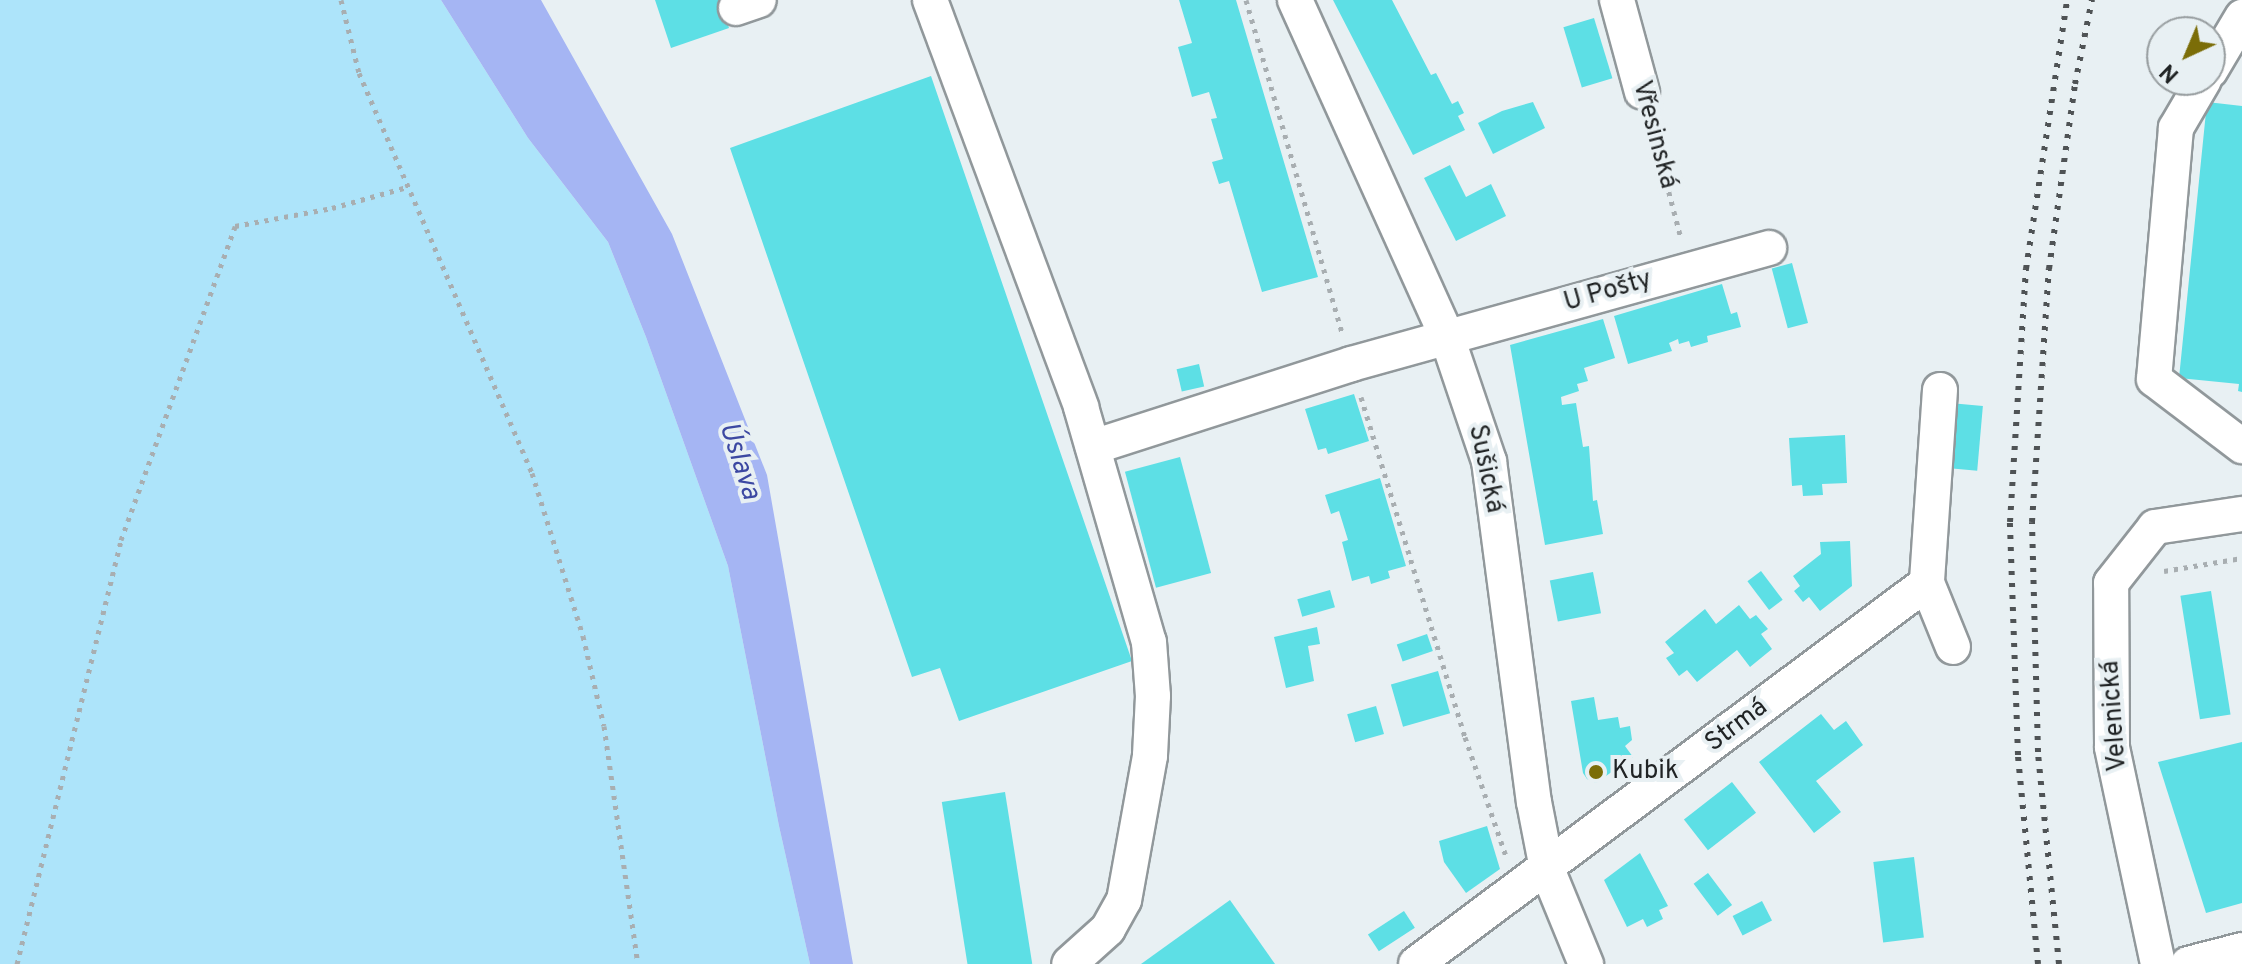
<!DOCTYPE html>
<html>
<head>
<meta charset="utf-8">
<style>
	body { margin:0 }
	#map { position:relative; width:2242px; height:964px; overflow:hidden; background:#e8f0f3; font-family:Overpass,sans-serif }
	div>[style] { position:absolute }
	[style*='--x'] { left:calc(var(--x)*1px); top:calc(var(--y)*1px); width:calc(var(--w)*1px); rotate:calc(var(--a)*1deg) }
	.green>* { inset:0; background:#ade4fa }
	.water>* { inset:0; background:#a5b5f3 }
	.building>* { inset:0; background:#5ddfe5; transform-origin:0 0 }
	.path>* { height:5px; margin-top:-2.5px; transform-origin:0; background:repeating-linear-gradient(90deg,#a8aeb1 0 4px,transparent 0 10px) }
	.roads { filter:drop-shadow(2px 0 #91989b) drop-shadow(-2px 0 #91989b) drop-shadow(0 2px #91989b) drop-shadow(0 -2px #91989b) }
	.minor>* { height:34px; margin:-17px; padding:0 17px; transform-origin:17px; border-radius:17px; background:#fff }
	.rail>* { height:6px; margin-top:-3px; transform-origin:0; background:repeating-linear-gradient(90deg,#4f5355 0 4px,transparent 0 12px) }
	.dots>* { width:22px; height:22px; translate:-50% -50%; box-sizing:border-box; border:4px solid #e8f0f3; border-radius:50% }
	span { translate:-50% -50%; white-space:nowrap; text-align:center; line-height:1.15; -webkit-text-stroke:8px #e8f0f3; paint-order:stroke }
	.street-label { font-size:26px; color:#202324 }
	.poi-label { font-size:26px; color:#202324 }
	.left { translate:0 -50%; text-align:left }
	.water-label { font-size:28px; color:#3c48a2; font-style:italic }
	.north { position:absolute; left:2146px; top:16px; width:80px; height:80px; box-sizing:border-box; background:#e8f0f3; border:2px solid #989ea0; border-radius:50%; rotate:224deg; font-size:22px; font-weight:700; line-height:32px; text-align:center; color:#202324 }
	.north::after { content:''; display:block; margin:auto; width:28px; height:36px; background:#7b6d08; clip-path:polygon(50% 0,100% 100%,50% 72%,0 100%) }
</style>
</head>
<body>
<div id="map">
	<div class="green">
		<i style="clip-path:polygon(0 0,441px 0,528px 138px,608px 242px,646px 337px,728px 566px,779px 826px,810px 964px,0 964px)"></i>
	</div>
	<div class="water">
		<i style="clip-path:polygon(441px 0,541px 0,672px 234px,767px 475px,853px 964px,810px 964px,779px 826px,728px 566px,646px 337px,608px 242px,528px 138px)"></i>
	</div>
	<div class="building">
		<i style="clip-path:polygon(655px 0,720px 0,729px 28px,671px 48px)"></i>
		<i style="clip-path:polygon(1179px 0,1236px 0,1318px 277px,1262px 292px,1229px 181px,1219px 184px,1212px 162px,1223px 159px,1211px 119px,1217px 118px,1209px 92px,1192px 97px,1178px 47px,1192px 43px)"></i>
		<i style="clip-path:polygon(1333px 0,1392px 0,1431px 75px,1436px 73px,1452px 104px,1458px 101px,1464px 113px,1458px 116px,1465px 130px,1413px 155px)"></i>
		<i style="left:1594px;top:18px;width:63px;height:32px;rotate:73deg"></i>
		<i style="clip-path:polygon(931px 76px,1132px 661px,959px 721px,940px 668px,912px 677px,730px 148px)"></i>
		<i style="clip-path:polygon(1533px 102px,1545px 128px,1493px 154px,1478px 123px,1502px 111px)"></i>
		<i style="clip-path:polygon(2207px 102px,2242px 106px,2242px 392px,2238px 391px,2239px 384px,2179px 378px)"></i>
		<i style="clip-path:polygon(1450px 165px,1466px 197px,1491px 184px,1506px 216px,1456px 241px,1424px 178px)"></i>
		<i style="left:1792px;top:263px;width:62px;height:21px;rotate:75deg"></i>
		<i style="clip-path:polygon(1722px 284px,1731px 314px,1737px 312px,1741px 327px,1707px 336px,1708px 342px,1691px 347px,1689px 341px,1679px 344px,1678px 339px,1669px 343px,1672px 351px,1628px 364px,1614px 316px)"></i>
		<i style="clip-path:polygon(1603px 319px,1615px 358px,1584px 368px,1588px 381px,1577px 384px,1579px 391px,1561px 397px,1562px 405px,1576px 403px,1583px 447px,1589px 446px,1593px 501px,1597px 500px,1603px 534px,1545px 545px,1510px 345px)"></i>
		<i style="left:1199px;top:364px;width:23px;height:23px;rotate:77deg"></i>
		<i style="clip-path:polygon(1354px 394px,1369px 441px,1328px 454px,1326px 448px,1318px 450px,1305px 409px)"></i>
		<i style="left:1950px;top:403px;width:33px;height:65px;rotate:5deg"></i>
		<i style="clip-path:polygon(1845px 435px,1847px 483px,1822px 484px,1823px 495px,1803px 496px,1802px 485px,1792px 486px,1789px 438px)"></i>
		<i style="left:1180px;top:457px;width:120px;height:57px;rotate:75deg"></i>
		<i style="clip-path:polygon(1380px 478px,1406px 566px,1388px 571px,1390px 578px,1371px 584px,1369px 576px,1352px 581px,1342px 542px,1348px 540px,1339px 511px,1331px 514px,1325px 495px)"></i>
		<i style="clip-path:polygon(1850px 541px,1852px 586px,1820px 611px,1809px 597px,1803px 602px,1794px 591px,1800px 586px,1793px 576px,1821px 554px,1820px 542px)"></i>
		<i style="left:1761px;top:571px;width:36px;height:17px;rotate:53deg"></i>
		<i style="left:1593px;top:572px;width:42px;height:44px;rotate:79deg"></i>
		<i style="left:1330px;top:590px;width:18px;height:34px;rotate:74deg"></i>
		<i style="left:2211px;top:591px;width:125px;height:31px;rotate:81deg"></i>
		<i style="clip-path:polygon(1739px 605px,1750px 619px,1756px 615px,1768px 629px,1761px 634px,1772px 649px,1750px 667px,1737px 650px,1697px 682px,1687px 670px,1679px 676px,1666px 658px,1674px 653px,1665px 642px,1705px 609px,1716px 624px)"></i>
		<i style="clip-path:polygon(1317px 627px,1320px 644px,1308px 646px,1314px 681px,1286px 688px,1274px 637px)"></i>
		<i style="left:1427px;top:634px;width:18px;height:32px;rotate:71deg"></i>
		<i style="left:1438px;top:671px;width:44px;height:49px;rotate:74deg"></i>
		<i style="clip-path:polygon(1594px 697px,1598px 720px,1618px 717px,1620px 728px,1630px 726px,1632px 740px,1625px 746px,1633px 757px,1596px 783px,1587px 779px,1583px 773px,1571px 701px)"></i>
		<i style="left:1376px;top:706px;width:29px;height:30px;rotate:74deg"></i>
		<i style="clip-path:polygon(1821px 714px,1834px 730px,1846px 721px,1863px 745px,1816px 781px,1841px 812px,1814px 833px,1759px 762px)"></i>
		<i style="clip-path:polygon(2242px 742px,2242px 903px,2206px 913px,2158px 762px)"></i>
		<i style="left:1732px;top:782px;width:39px;height:61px;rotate:52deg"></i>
		<i style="left:1005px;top:792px;width:174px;height:64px;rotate:81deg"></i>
		<i style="clip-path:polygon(1487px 826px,1500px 869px,1466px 893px,1444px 862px,1439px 841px)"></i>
		<i style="clip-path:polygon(1640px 853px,1668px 906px,1659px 910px,1663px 919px,1647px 927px,1643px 919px,1627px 927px,1604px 880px)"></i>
		<i style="left:1914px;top:857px;width:81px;height:41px;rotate:83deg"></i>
		<i style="left:1708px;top:873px;width:40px;height:18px;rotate:53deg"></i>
		<i style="clip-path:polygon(1230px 900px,1275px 964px,1141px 964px)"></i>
		<i style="left:1762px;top:901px;width:22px;height:33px;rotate:63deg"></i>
		<i style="left:1404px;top:911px;width:20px;height:43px;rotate:57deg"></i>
	</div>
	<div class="path">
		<i style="--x:341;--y:0;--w:75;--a:76.1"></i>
		<i style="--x:359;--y:73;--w:436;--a:66.6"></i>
		<i style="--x:532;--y:473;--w:171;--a:72.6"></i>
		<i style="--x:583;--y:636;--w:92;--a:76.9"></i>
		<i style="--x:604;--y:726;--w:240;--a:81.9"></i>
		<i style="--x:1246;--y:0;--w:347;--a:73.9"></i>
		<i style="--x:1651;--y:124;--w:118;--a:75.3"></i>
		<i style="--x:1361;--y:397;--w:356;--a:73"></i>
		<i style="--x:1465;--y:737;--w:126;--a:71"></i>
		<i style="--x:2164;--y:571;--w:79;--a:-9.5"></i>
		<i style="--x:17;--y:964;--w:437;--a:-76.2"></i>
		<i style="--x:121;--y:540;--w:334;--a:-70"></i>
		<i style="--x:235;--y:226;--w:99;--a:-10.5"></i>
		<i style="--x:332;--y:208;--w:78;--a:-15.6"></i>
	</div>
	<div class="roads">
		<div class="minor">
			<i style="--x:930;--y:0;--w:434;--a:69.6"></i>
			<i style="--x:1081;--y:407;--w:245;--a:73.9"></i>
			<i style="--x:1149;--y:642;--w:54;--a:85.8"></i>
			<i style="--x:1153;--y:696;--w:60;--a:92.9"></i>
			<i style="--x:1150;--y:756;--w:146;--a:100.2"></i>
			<i style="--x:1124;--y:900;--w:33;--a:119"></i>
			<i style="--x:1108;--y:929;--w:52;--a:138.1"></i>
			<i style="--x:1295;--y:0;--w:370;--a:65.7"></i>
			<i style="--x:1447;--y:337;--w:131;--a:71.3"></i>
			<i style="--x:1489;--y:461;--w:344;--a:82.5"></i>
			<i style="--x:1534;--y:802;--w:68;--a:79"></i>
			<i style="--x:1547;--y:869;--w:103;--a:67.7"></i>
			<i style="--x:1617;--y:0;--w:95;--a:74.8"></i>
			<i style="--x:736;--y:8;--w:24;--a:-19"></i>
			<i style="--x:2210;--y:71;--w:63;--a:-59.3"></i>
			<i style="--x:2204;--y:80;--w:56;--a:120.3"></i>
			<i style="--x:2176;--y:128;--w:252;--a:95"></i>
			<i style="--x:2154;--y:379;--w:111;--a:37.3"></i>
			<i style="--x:1940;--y:390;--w:193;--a:93.9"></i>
			<i style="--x:1927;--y:583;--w:69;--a:67.9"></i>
			<i style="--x:1093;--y:447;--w:271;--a:-17.8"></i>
			<i style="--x:1351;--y:364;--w:434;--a:-15.5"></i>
			<i style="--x:1416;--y:964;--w:637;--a:-36.71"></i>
			<i style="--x:2158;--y:964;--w:222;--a:-102"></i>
			<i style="--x:2112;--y:747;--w:164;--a:-90.3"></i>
			<i style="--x:2111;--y:583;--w:71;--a:-51.8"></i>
			<i style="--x:2155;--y:527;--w:88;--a:-8.5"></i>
			<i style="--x:2188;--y:964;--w:56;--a:-14.5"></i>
		</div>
	</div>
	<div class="rail">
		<i style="--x:2038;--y:964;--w:210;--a:-95.5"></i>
		<i style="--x:2018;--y:755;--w:233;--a:-92"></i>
		<i style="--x:2010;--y:522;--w:254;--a:-86.4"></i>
		<i style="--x:2026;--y:269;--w:272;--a:-81.3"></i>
		<i style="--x:2059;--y:964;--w:213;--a:-95.7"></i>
		<i style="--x:2038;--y:752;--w:230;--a:-91.5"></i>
		<i style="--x:2032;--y:522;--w:254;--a:-86.2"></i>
		<i style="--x:2049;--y:269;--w:187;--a:-82"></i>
		<i style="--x:2075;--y:84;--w:86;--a:-78.6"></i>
	</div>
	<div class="dots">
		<i style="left:1596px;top:772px;background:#7b6d08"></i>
	</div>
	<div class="street-label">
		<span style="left:1654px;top:135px;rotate:75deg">Vřesinská</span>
		<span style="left:1608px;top:292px;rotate:-16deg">U Pošty</span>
		<span style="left:1485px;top:469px;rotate:78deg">Sušická</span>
		<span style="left:2115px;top:716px;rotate:-94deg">Velenická</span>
		<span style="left:1737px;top:726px;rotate:-37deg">Strmá</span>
	</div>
	<div class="poi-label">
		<span class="left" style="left:1612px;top:772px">Kubik</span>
	</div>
	<div class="water-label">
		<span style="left:739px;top:461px;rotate:72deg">Úslava</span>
	</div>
	<div class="north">N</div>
</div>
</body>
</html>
